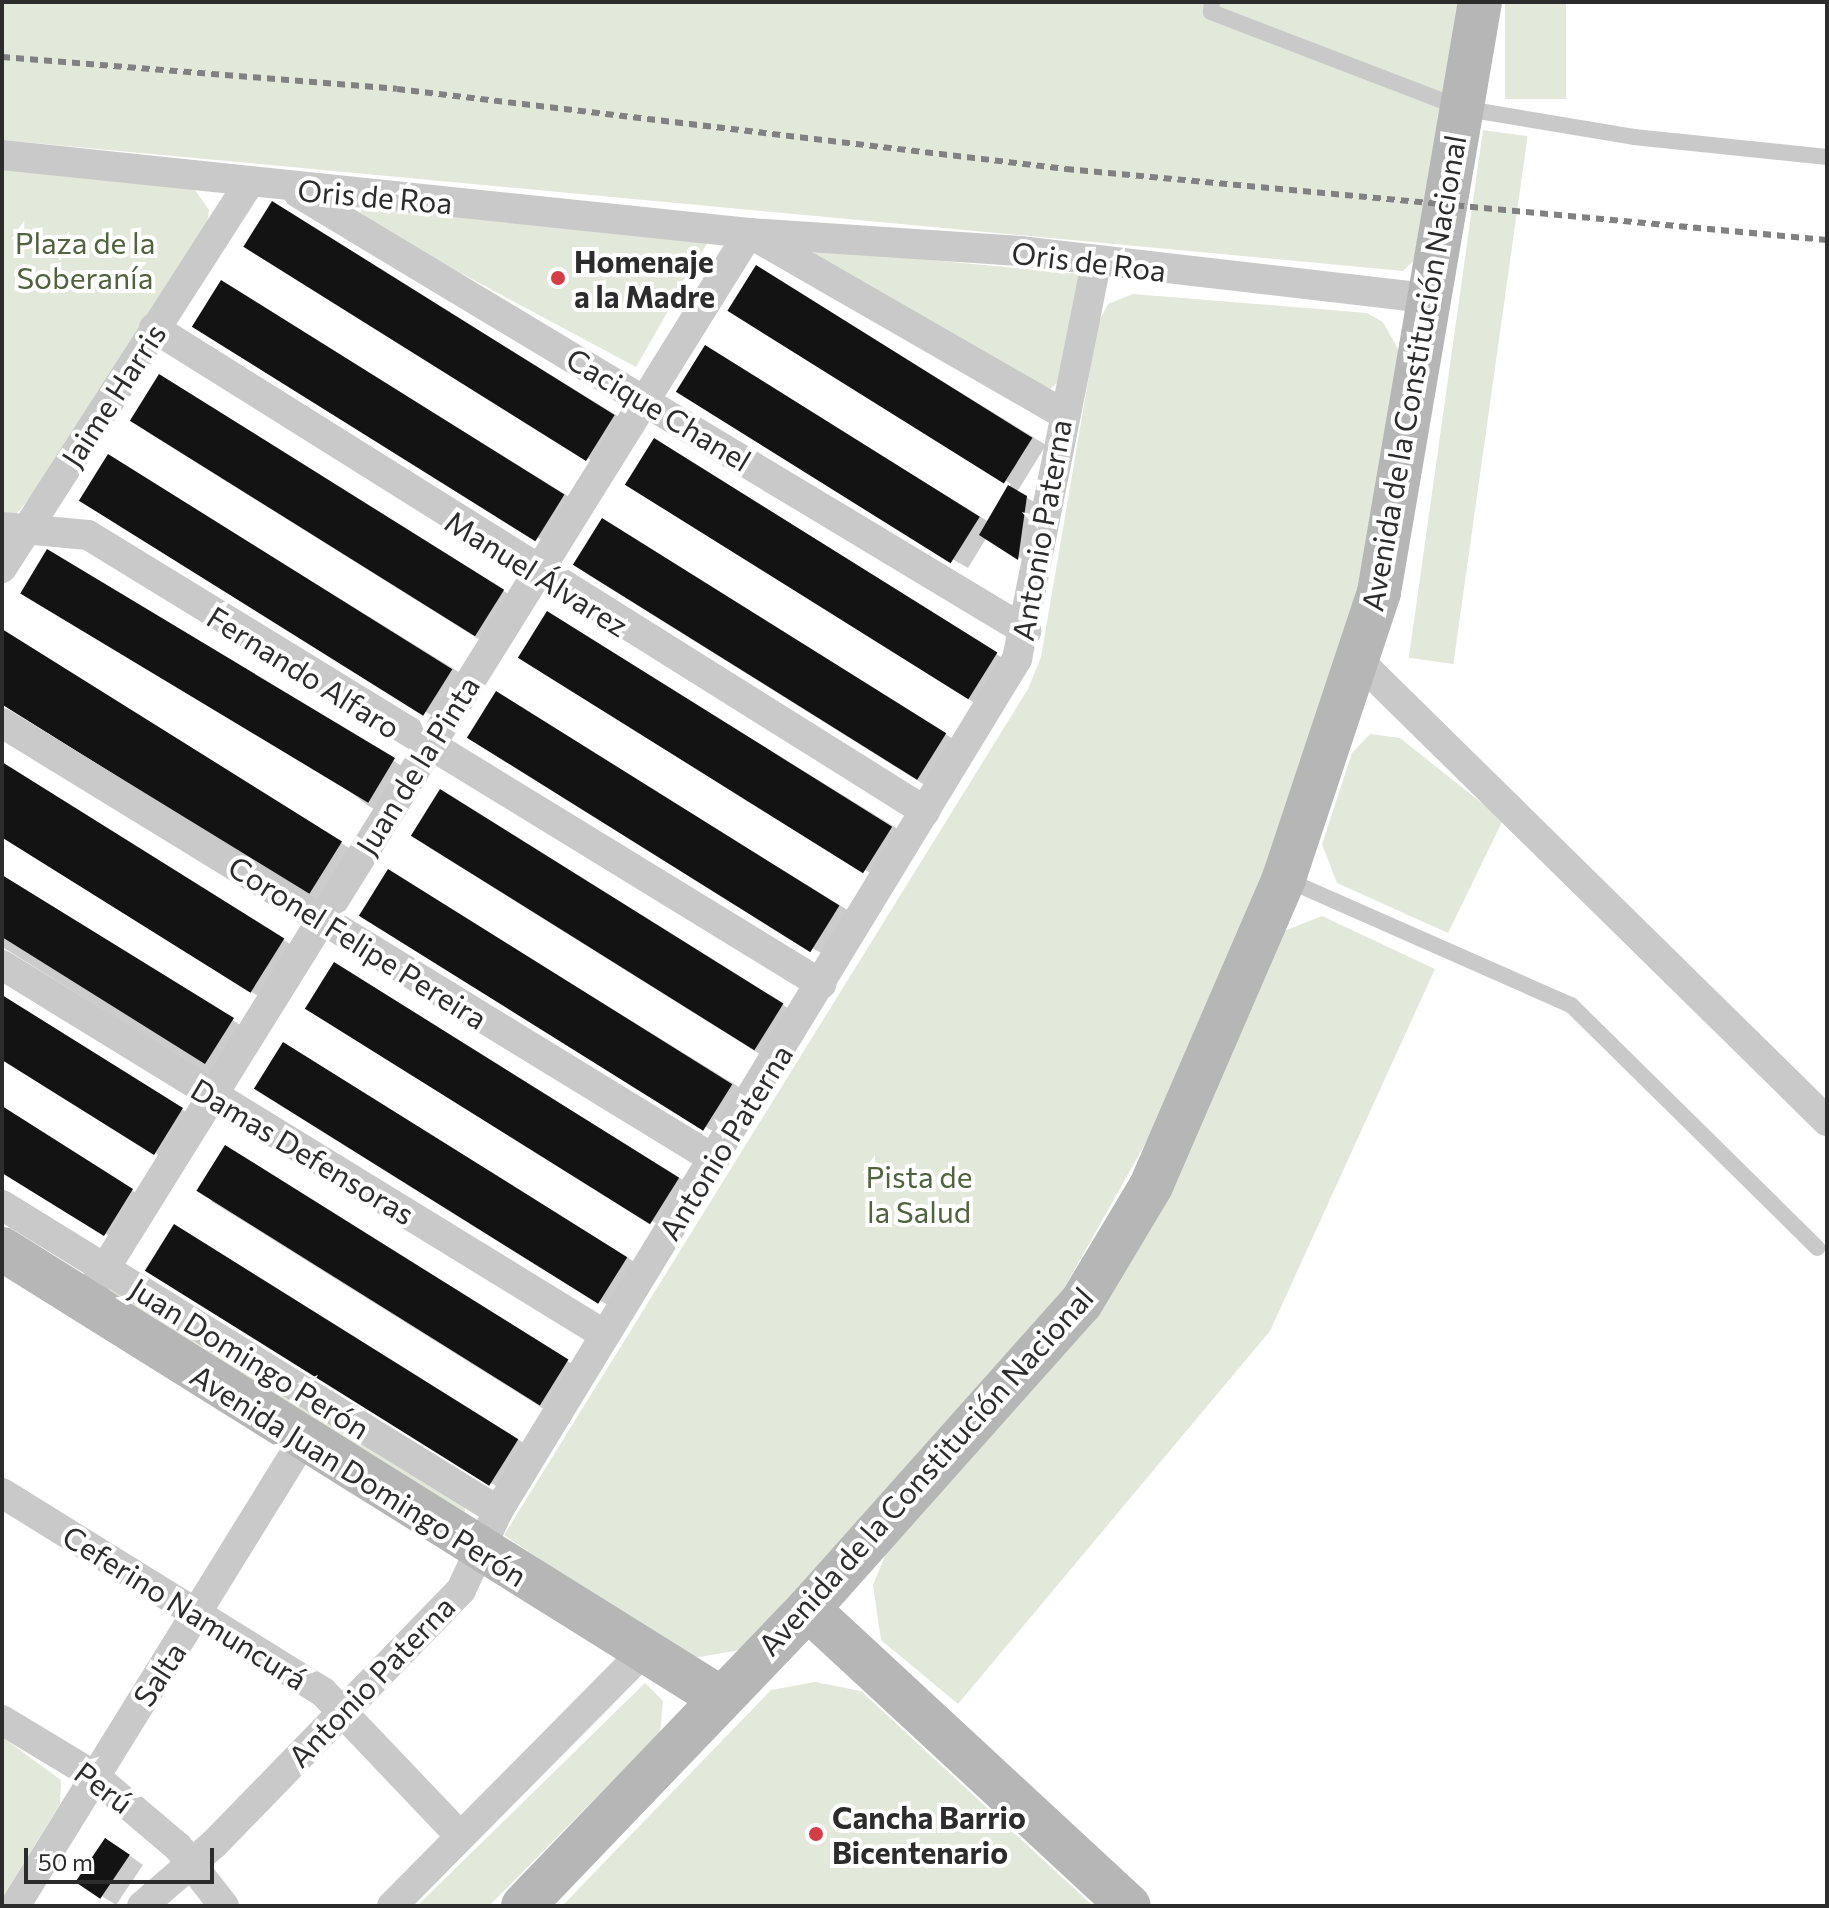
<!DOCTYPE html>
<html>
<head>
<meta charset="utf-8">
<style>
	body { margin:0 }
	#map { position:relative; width:1829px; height:1908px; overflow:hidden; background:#fff; font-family:Commissioner,sans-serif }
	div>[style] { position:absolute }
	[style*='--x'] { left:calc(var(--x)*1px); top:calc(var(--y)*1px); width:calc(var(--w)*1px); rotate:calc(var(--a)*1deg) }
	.green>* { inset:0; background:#e2e8da; transform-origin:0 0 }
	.shadow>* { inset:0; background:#0003; transform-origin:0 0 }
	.building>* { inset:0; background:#131313; transform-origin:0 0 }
	.lane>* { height:16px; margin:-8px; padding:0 8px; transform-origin:8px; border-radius:8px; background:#c9c9c9 }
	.street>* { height:30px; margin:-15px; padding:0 15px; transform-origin:15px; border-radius:15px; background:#c9c9c9 }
	.secondary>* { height:44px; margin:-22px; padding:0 22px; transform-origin:22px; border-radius:22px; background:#b6b6b6 }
	.rail>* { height:6px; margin-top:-3px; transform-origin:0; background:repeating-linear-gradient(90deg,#818181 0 8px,transparent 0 14px) }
	.dots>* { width:22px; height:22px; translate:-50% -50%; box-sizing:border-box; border:4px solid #fff; border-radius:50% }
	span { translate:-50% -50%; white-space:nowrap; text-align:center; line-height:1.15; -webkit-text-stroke:8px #fff; paint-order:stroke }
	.street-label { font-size:30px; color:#2c2c2c }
	.park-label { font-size:30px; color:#4f633e }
	.poi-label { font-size:30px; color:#2c2c2c; font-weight:700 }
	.left { translate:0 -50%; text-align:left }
	.frame { position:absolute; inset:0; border:4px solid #2c2c2c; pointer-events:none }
	.scale { position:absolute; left:24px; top:1848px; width:190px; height:36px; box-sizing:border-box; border:4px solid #2c2c2c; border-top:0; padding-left:10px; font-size:24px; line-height:28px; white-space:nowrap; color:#2c2c2c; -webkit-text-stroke:6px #fff; paint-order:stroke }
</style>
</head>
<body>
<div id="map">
	<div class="green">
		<i style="clip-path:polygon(2px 2px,1462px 2px,1417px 258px,1403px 271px,2px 140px)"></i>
		<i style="left:1505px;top:2px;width:61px;height:97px"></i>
		<i style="left:1483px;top:130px;width:45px;height:533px;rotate:8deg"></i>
		<i style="clip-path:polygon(2px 168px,193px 187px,209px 210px,207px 224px,31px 497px,17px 513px,2px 516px)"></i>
		<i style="clip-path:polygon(362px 208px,709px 240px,636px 367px,358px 218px)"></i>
		<i style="clip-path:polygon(814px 249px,1080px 274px,1061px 380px,1050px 389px,1034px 386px,817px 261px)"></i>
		<i style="clip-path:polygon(1133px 294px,1367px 313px,1383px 322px,1398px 349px,1402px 370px,1354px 603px,1269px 874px,1177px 1087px,1058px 1299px,751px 1648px,688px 1659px,504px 1535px,1028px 689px,1041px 657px,1098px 323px,1108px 304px)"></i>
		<i style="clip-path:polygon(1370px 734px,1400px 738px,1503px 820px,1448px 933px,1337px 883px,1322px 844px,1352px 753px)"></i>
		<i style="clip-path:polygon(1322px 916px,1435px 969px,1270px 1331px,958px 1704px,881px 1640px,873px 1585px,888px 1549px,1104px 1307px,1279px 933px)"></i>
		<i style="clip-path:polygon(110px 1288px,465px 1507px,465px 1516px,109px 1291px)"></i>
		<i style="clip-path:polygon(815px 1682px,861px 1691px,1093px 1906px,562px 1906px,771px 1690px)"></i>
		<i style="clip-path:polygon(645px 1683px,663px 1701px,660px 1733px,489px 1906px,417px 1906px)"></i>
		<i style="clip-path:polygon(2px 1737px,61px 1780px,60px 1804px,2px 1898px)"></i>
	</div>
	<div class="shadow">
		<i style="clip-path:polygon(286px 212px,629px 423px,602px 466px,588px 458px)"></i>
		<i style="clip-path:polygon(771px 276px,1046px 445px,1017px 492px,1041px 506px,1033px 566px,987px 537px,968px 568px,954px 560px,720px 356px,989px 522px,1011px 484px,730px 311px)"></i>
		<i style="clip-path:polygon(236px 291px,579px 503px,552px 546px,538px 538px)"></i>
		<i style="left:174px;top:385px;width:405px;height:54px;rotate:32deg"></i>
		<i style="left:668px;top:449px;width:404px;height:53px;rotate:32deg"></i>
		<i style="clip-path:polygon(123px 465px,467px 677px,440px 721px,426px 712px)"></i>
		<i style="left:617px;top:529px;width:404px;height:54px;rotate:32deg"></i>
		<i style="clip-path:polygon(48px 552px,407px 769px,381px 813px,367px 805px)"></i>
		<i style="clip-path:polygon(562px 622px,906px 834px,879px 878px,865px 870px)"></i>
		<i style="left:2px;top:631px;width:416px;height:60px;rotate:32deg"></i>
		<i style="clip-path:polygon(511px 702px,854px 914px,828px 957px,814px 949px)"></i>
		<i style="left:2px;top:764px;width:348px;height:61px;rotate:32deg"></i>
		<i style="left:455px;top:800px;width:403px;height:54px;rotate:32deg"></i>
		<i style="left:2px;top:876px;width:288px;height:60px;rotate:32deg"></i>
		<i style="clip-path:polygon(403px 880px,747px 1092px,720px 1135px,706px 1127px)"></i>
		<i style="clip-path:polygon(349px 973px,693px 1186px,666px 1229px,652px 1221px)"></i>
		<i style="clip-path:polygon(2px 998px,196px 1118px,169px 1161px,2px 1059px)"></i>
		<i style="clip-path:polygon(298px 1053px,641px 1266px,615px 1309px,601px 1301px)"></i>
		<i style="clip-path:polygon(2px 1110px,146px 1199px,119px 1242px,2px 1170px)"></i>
		<i style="left:239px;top:1156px;width:404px;height:53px;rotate:32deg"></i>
		<i style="clip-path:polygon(188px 1235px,532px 1448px,505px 1491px,491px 1483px)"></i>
		<i style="clip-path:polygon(120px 1849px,143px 1865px,116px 1905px,78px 1881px)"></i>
	</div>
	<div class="building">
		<i style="left:272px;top:201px;width:404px;height:54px;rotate:32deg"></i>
		<i style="left:756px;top:265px;width:326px;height:54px;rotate:32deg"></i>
		<i style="left:221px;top:280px;width:405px;height:55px;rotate:32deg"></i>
		<i style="left:705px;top:345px;width:324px;height:55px;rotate:32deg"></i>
		<i style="left:159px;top:374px;width:407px;height:55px;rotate:32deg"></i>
		<i style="left:654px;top:438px;width:405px;height:55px;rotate:32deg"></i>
		<i style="left:108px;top:454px;width:406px;height:55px;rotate:32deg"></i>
		<i style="clip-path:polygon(1008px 485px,1027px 496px,1018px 560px,979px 535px)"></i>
		<i style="left:602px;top:518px;width:406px;height:55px;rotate:32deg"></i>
		<i style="left:47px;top:549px;width:406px;height:52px;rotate:31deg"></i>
		<i style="left:547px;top:611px;width:407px;height:55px;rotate:32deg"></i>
		<i style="left:2px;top:629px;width:401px;height:64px;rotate:32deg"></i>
		<i style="left:496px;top:691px;width:405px;height:55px;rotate:32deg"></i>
		<i style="left:2px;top:762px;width:333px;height:64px;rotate:32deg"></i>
		<i style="left:440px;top:789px;width:405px;height:55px;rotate:32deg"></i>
		<i style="left:388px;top:869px;width:406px;height:55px;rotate:32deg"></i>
		<i style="clip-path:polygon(2px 875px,234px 1018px,205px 1064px,2px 937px)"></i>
		<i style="left:334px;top:962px;width:407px;height:55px;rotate:32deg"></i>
		<i style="clip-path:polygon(2px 995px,183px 1108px,154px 1155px,2px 1060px)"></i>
		<i style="left:283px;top:1042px;width:406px;height:55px;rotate:32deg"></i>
		<i style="clip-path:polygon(2px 1106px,133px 1189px,104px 1236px,2px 1173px)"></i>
		<i style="left:225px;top:1145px;width:405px;height:54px;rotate:32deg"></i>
		<i style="left:174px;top:1224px;width:406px;height:55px;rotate:32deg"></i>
		<i style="left:105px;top:1838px;width:30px;height:53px;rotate:34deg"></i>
	</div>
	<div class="lane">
		<i style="--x:1212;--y:2;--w:10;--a:96"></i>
		<i style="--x:1211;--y:12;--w:268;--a:21"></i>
		<i style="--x:1461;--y:108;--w:175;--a:9.5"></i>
		<i style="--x:1634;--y:137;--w:194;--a:5.9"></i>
		<i style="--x:1285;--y:879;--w:313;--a:23.8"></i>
		<i style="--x:1571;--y:1005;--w:346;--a:44.6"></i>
	</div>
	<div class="street">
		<i style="--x:2;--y:155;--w:751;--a:5.96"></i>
		<i style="--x:749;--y:233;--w:272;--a:3.8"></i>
		<i style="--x:1020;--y:251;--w:411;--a:6.6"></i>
		<i style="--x:298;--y:193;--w:850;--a:31.03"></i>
		<i style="--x:154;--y:328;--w:910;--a:32.07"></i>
		<i style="--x:2;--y:527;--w:86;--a:5.3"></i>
		<i style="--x:88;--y:535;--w:860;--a:31.49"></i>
		<i style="--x:2;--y:568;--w:459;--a:-57.3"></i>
		<i style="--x:1357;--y:659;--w:659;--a:44.51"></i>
		<i style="--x:2;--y:723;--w:836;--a:31.5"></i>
		<i style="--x:2;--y:965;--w:707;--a:31.53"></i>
		<i style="--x:2;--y:1205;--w:583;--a:31.67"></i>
		<i style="--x:86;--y:1299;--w:1255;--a:-58.12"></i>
		<i style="--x:749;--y:233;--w:361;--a:29.9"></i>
		<i style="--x:2;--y:1493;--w:378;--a:31.8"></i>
		<i style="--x:323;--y:1692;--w:199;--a:46.4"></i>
		<i style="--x:2;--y:1720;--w:106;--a:31.1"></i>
		<i style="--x:93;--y:1775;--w:111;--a:40.3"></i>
		<i style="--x:178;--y:1847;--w:75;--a:52.1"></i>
		<i style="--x:15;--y:1906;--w:546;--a:-58.26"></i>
		<i style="--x:142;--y:1906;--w:96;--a:-40.8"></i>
		<i style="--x:215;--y:1843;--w:353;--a:-45.8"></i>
		<i style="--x:461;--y:1590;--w:87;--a:-64.9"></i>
		<i style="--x:498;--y:1511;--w:998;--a:-58.65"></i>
		<i style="--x:1017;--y:659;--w:404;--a:-78.7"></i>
		<i style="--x:392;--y:1906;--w:357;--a:-45.3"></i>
	</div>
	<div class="secondary">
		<i style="--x:2;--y:1249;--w:845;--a:32"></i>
		<i style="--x:808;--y:1609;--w:437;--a:42.8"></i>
		<i style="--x:523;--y:1906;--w:412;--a:-46.2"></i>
		<i style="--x:808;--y:1609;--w:410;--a:-48.3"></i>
		<i style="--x:1081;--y:1303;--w:136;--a:-59.1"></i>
		<i style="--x:1151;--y:1186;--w:335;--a:-66.6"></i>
		<i style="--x:1284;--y:878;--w:301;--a:-71.6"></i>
		<i style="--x:1379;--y:592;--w:599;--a:-80.29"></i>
	</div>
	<div class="rail">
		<i style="--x:2;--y:57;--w:396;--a:4.6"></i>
		<i style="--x:397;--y:89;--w:674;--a:6.82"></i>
		<i style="--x:1066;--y:169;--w:764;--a:5.33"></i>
	</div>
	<div class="dots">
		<i style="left:558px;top:278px;background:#d33d46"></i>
		<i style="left:816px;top:1834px;background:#d33d46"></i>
	</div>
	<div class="street-label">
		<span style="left:375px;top:196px;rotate:5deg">Oris de Roa</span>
		<span style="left:1089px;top:261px;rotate:7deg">Oris de Roa</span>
		<span style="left:1413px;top:373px;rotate:-80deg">Avenida de la Constitución Nacional</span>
		<span style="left:113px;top:395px;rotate:-57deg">Jaime Harris</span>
		<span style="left:659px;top:409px;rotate:31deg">Cacique Chanel</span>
		<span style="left:1041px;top:530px;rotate:-80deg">Antonio Paterna</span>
		<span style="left:537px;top:573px;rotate:32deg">Manuel Álvarez</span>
		<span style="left:304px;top:672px;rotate:32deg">Fernando Alfaro</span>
		<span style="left:417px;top:765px;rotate:-58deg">Juan de la Pinta</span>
		<span style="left:358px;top:942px;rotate:32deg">Coronel Felipe Pereira</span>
		<span style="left:725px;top:1142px;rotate:-58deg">Antonio Paterna</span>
		<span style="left:303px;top:1151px;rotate:31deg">Damas Defensoras</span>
		<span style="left:250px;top:1358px;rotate:32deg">Juan Domingo Perón</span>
		<span style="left:925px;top:1471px;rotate:-48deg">Avenida de la Constitución Nacional</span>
		<span style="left:359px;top:1475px;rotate:32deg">Avenida Juan Domingo Perón</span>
		<span style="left:185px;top:1607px;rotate:32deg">Ceferino Namuncurá</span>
		<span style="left:159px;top:1674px;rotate:-57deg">Salta</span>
		<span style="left:371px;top:1681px;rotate:-46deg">Antonio Paterna</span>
		<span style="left:104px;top:1787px;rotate:37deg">Perú</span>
	</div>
	<div class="park-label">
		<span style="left:85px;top:259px">Plaza de la<br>Soberanía</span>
		<span style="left:919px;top:1193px">Pista de<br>la Salud</span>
	</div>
	<div class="poi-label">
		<span class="left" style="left:574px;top:278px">Homenaje<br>a la Madre</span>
		<span class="left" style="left:832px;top:1834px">Cancha Barrio<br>Bicentenario</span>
	</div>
	<div class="frame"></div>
	<div class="scale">50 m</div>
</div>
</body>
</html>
